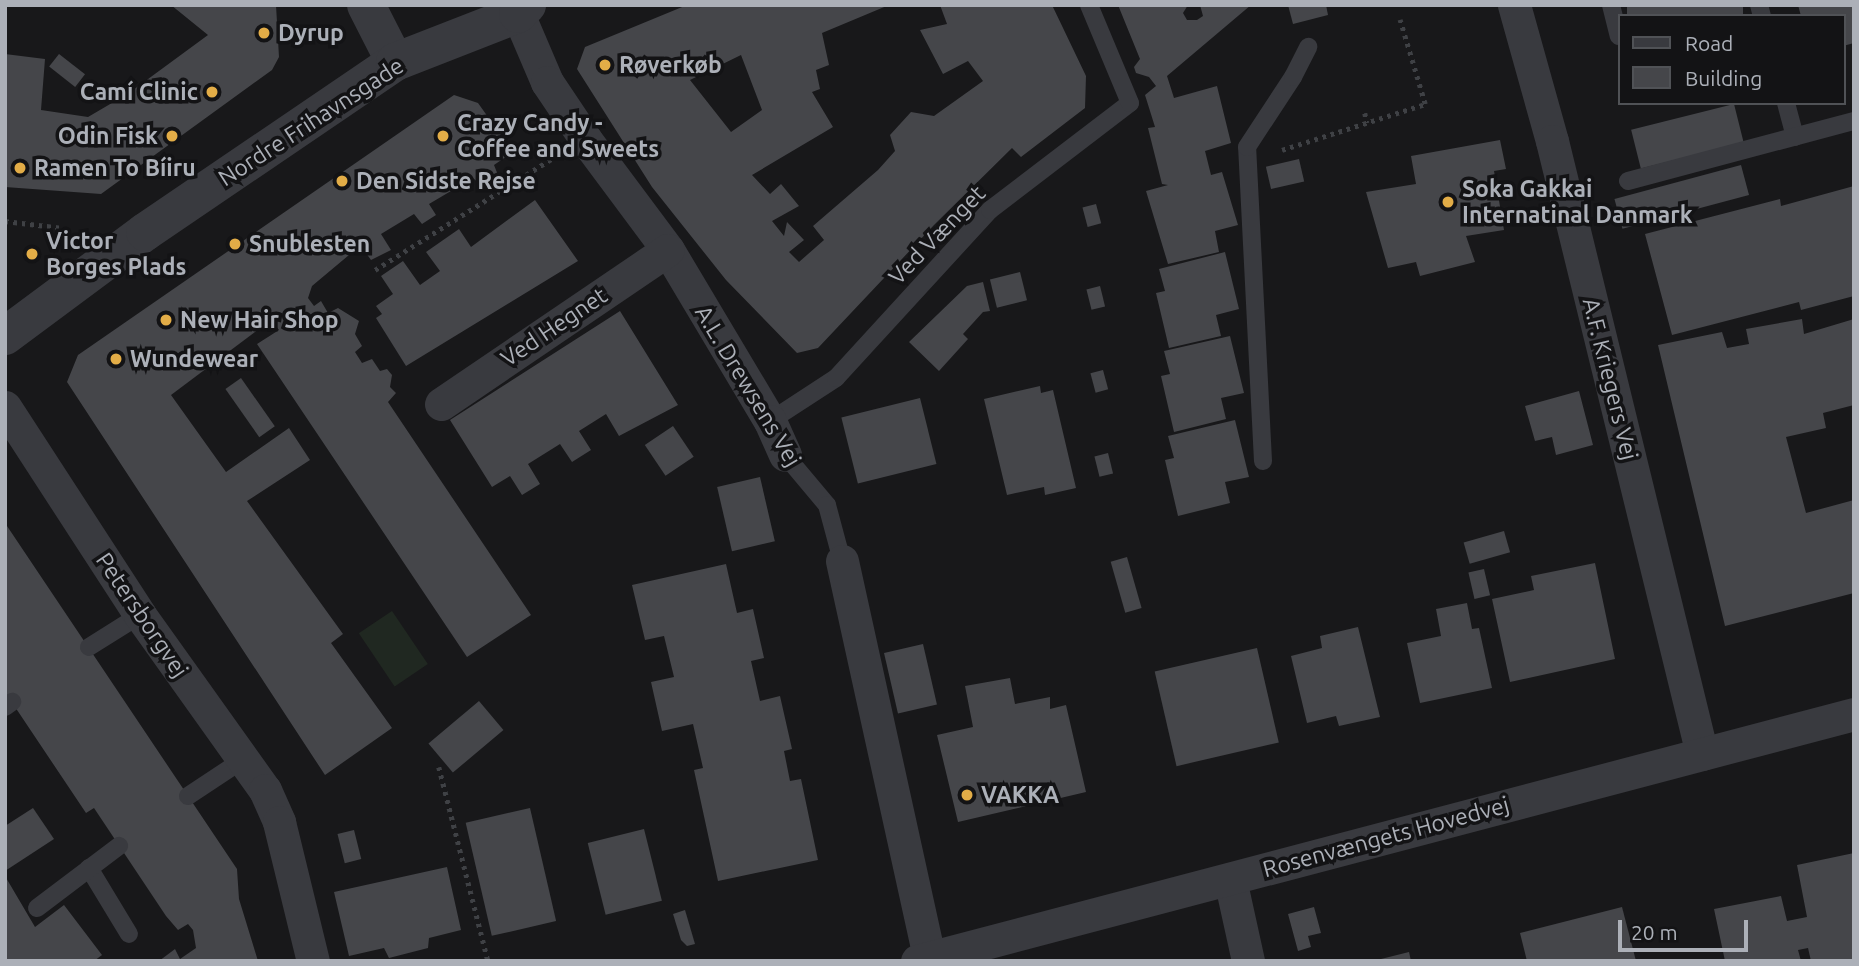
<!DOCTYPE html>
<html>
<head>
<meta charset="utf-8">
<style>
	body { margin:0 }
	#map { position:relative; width:1859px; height:966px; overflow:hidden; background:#18181a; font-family:Ubuntu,sans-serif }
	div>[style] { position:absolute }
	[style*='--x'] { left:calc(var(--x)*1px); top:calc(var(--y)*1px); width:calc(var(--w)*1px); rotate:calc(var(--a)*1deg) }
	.green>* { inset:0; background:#202821; transform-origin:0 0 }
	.building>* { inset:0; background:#45464a; transform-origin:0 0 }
	.path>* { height:4.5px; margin-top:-2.25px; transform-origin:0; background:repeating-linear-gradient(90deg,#3f4145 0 3.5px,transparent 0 8.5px) }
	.service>* { height:18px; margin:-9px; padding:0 9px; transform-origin:9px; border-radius:9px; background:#393a3f }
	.minor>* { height:33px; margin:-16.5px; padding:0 16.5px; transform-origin:16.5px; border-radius:16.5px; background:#393a3f }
	.tertiary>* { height:38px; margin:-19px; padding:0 19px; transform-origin:19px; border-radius:19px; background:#393a3f }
	.dots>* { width:19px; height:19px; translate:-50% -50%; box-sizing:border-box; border:4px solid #131315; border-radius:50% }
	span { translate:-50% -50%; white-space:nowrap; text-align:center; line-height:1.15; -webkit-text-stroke:7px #131315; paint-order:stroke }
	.poi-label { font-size:23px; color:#acb0b8; font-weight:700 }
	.left { translate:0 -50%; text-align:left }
	.right { translate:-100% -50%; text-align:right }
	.street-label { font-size:23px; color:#acb0b8 }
	.frame { position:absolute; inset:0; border:7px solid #acb0b8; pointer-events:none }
	.legend { position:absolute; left:1618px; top:14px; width:228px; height:91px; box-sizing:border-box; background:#131315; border:2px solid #505256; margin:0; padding:9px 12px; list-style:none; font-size:21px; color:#acb0b8 }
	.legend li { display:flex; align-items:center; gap:14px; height:35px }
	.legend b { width:35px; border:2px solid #505256 }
	.scale { position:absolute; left:1618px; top:920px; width:130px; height:32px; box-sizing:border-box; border:4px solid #acb0b8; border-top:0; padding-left:9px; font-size:21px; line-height:24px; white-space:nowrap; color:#acb0b8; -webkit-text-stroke:5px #131315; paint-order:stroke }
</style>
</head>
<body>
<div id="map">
	<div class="green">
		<i style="left:392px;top:611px;width:64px;height:40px;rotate:56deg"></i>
	</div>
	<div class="building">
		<i style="clip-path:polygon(171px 5px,276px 5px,279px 57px,272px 70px,101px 194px,5px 187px,5px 54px,45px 59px,41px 110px,88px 117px,129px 93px,208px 35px)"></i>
		<i style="clip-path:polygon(evenodd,687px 5px,889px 5px,822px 33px,829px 65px,816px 70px,820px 89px,812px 92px,833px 127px,752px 175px,770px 194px,781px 184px,799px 206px,772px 221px,784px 236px,787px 222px,804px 240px,789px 252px,799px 262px,824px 240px,813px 226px,878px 170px,895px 151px,890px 135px,911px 112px,934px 116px,983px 81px,968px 61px,943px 74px,920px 30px,947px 24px,940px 5px,1052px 5px,1086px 76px,1085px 108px,1021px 157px,1012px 148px,934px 225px,818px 348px,797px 353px,726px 280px,652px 187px,577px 69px,585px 47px,687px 5px,741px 55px,762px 110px,731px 132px,690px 80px,741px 55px)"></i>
		<i style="clip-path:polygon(1118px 5px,1188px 5px,1183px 13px,1187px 20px,1197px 20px,1203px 16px,1200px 5px,1251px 5px,1167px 76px,1174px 98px,1217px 86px,1231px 143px,1205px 151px,1211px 175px,1222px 172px,1238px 225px,1215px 231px,1219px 252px,1168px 264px,1146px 191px,1168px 185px,1162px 184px,1148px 128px,1155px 127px,1145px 95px,1156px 86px,1149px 77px,1136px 73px,1134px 67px,1140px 59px)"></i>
		<i style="clip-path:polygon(1288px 5px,1326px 5px,1328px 15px,1293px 24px)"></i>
		<i style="left:1627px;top:5px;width:116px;height:11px"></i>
		<i style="clip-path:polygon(1798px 5px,1854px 5px,1854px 43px,1843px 46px,1843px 16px,1801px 16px)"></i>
		<i style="left:59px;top:54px;width:33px;height:16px;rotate:38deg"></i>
		<i style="clip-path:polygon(454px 95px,478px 103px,513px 152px,494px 165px,498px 175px,481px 185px,473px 178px,429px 204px,436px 215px,422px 224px,414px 214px,381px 234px,391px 250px,371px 260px,363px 249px,349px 255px,312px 286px,308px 298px,314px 306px,321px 301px,328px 313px,338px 308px,359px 321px,355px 334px,362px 346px,355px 352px,362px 363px,372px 359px,380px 371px,387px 369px,392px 375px,390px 387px,396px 393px,388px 402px,531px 615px,467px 657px,257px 344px,279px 330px,275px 325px,267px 323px,171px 395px,226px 472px,289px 428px,310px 460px,247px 501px,343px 634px,331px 643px,392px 728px,325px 775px,67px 382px,78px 355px)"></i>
		<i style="left:1734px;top:104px;width:40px;height:106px;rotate:76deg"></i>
		<i style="clip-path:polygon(1500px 140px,1506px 169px,1494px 171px,1504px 230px,1466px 236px,1475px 262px,1420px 276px,1416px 262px,1388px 268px,1366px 192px,1416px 184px,1411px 156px)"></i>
		<i style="left:1299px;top:159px;width:23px;height:34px;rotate:77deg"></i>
		<i style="left:1741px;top:165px;width:31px;height:131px;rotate:75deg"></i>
		<i style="clip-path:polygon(1854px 186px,1854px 296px,1801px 310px,1799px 302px,1672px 335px,1645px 234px,1780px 199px,1781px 206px)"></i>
		<i style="clip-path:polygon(535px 200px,578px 261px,406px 366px,376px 318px,382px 314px,376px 306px,393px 294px,381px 276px,403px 261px,420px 285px,440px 271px,426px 252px,459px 229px,471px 247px)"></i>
		<i style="left:1096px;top:204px;width:20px;height:14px;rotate:75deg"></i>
		<i style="clip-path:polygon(1225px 252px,1239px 309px,1216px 315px,1221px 336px,1169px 348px,1156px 293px,1165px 291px,1159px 269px)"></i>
		<i style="left:1020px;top:272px;width:29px;height:31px;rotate:76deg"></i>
		<i style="clip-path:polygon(983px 282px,990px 311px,983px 312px,963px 334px,968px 339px,939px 371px,909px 342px,967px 286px)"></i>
		<i style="left:1100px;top:286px;width:21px;height:14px;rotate:76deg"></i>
		<i style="clip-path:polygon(620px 311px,678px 405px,619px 436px,606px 414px,579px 431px,591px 450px,572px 462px,560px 444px,528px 464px,540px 484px,522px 495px,510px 476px,492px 487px,450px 420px)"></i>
		<i style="clip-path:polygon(1802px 319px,1804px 334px,1854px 319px,1854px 405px,1823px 413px,1826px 428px,1786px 437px,1806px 513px,1854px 500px,1854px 593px,1725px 626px,1658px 345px,1722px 332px,1727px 348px,1749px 344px,1746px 329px)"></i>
		<i style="clip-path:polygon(1230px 336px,1244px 393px,1221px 398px,1226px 419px,1174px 432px,1161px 376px,1170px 374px,1164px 351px)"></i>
		<i style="left:1103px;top:370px;width:20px;height:13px;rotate:75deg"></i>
		<i style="left:241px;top:378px;width:59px;height:19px;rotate:55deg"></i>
		<i style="clip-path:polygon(1040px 386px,1041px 393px,1053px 390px,1076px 488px,1045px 495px,1044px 487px,1007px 495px,984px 399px)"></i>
		<i style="clip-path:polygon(1579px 391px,1593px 445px,1556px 455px,1552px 437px,1535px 441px,1525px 406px)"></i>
		<i style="left:920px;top:398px;width:68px;height:81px;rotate:76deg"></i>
		<i style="clip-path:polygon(1235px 420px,1249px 477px,1225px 482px,1230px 503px,1178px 516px,1165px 460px,1174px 458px,1168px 436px)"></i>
		<i style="left:673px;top:426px;width:37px;height:34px;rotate:56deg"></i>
		<i style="left:1108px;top:453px;width:21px;height:14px;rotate:76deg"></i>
		<i style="left:760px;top:477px;width:66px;height:44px;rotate:77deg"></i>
		<i style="clip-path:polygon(5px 523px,237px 869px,239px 899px,258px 961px,159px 961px,175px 949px,180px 959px,196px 948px,193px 930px,188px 924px,178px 930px,166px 916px,94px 808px,86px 813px,5px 692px)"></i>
		<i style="left:1504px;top:531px;width:22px;height:42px;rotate:74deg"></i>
		<i style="left:1127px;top:557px;width:53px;height:17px;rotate:74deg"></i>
		<i style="clip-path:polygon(1595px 563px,1615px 659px,1510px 682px,1492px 599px,1534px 590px,1531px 576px)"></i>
		<i style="clip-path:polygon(726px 564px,737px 613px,753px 609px,764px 658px,751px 661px,760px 701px,780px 696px,792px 749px,784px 751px,790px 781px,801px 779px,818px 860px,718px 881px,694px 770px,703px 768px,693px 724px,662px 731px,651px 682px,674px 677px,664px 636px,645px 640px,632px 585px)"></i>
		<i style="left:1484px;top:569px;width:27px;height:16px;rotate:77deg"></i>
		<i style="clip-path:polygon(1467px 603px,1472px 629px,1479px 628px,1492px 688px,1420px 703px,1407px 643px,1441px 636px,1436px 609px)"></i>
		<i style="clip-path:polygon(1358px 627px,1380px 717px,1339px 726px,1336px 716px,1307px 723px,1291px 656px,1322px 648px,1320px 636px)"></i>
		<i style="left:923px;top:644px;width:62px;height:40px;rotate:77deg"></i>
		<i style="left:1257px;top:648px;width:97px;height:105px;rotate:77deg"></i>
		<i style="clip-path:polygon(1010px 678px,1015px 704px,1050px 697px,1050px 709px,1066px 705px,1086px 792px,958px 822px,937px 735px,973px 727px,965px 686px)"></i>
		<i style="left:479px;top:701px;width:38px;height:66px;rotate:50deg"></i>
		<i style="clip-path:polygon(33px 808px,54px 839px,5px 871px,5px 826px)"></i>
		<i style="left:530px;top:808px;width:116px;height:66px;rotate:77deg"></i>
		<i style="left:644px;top:829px;width:74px;height:58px;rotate:76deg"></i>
		<i style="left:354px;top:830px;width:30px;height:17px;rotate:76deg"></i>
		<i style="clip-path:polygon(1854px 853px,1854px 961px,1811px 961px,1808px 948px,1798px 950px,1801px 961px,1725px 961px,1714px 909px,1781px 896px,1787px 921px,1807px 917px,1797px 865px)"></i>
		<i style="clip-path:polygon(447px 867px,461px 930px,429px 938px,428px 948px,389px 958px,384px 948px,349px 956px,334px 892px)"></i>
		<i style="clip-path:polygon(5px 876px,35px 927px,64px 905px,102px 955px,94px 961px,5px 961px)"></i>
		<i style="clip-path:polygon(1314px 907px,1321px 933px,1308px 936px,1311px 947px,1298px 951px,1288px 914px)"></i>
		<i style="clip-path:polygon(1622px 907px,1636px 961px,1527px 961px,1520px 933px)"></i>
		<i style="clip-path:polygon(685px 910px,695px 944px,687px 946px,681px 940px,673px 914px)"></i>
		<i style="clip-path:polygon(1409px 952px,1411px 961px,1377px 961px,1377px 960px)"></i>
	</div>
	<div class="path">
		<i style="--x:1365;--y:113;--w:10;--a:79"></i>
		<i style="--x:1282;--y:150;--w:150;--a:-17.8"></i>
		<i style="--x:1425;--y:104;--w:88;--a:-106.6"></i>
		<i style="--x:5;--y:221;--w:58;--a:6.9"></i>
		<i style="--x:63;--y:228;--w:12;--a:55"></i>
		<i style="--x:375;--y:270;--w:208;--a:-32.2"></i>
		<i style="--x:439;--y:767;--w:200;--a:75.8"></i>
	</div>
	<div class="service">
		<i style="--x:1611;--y:5;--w:32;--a:76"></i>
		<i style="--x:1759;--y:5;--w:11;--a:75"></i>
		<i style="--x:1786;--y:103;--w:35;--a:75"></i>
		<i style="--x:1628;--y:181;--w:234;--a:-14.9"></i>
		<i style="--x:770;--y:421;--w:79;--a:-33.1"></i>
		<i style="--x:836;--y:378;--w:228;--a:-47.5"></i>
		<i style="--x:990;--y:210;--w:176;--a:-37.4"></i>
		<i style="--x:1130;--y:103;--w:106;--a:-112.7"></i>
		<i style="--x:785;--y:455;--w:65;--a:50"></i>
		<i style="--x:827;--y:505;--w:58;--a:75"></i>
		<i style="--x:1263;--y:461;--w:314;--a:-92.9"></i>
		<i style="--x:1247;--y:147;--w:84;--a:-56.7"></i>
		<i style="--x:1293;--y:77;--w:34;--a:-63"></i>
		<i style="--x:89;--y:647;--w:60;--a:-32.1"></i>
		<i style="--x:5;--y:707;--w:9;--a:-36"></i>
		<i style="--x:188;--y:796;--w:67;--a:-33.5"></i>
		<i style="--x:89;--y:868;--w:77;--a:58.8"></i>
		<i style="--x:37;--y:908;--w:103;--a:-37.1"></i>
	</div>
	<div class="minor">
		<i style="--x:1514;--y:5;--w:141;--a:74.4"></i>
		<i style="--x:1552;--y:141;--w:631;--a:76.25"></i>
		<i style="--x:518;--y:14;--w:74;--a:66.9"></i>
		<i style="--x:547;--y:82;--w:70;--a:56.1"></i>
		<i style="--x:586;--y:140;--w:137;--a:53.3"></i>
		<i style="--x:668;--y:250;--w:199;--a:59.2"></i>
		<i style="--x:770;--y:421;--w:37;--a:66"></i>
		<i style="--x:441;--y:404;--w:274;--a:-34.2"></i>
		<i style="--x:5;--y:407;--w:248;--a:57"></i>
		<i style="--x:140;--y:615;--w:215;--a:54.5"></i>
		<i style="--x:265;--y:790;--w:35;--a:66"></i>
		<i style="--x:279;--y:822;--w:143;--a:76.3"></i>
		<i style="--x:842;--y:561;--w:406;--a:77.6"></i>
		<i style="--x:1230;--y:879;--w:84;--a:77.6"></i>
		<i style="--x:917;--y:961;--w:969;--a:-14.77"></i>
	</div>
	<div class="tertiary">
		<i style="--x:366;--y:5;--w:64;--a:63"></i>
		<i style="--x:5;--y:336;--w:174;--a:-36.6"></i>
		<i style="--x:145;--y:232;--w:302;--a:-34.2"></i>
		<i style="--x:395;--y:62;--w:132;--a:-21.3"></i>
		<i style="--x:518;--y:14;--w:13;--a:-45"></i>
	</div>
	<div class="dots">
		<i style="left:264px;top:33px;background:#e3ad47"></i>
		<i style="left:605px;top:65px;background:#e3ad47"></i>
		<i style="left:212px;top:92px;background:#e3ad47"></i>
		<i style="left:172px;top:136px;background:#e3ad47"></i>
		<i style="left:443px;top:136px;background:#e3ad47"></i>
		<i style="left:20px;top:168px;background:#e3ad47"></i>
		<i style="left:342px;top:181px;background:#e3ad47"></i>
		<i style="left:1448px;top:202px;background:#e3ad47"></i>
		<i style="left:235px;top:244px;background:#e3ad47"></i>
		<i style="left:32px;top:254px;background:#e3ad47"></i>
		<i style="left:166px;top:320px;background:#e3ad47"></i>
		<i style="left:116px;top:359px;background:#e3ad47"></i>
		<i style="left:967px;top:795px;background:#e3ad47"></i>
	</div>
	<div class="poi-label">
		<span class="left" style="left:278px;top:33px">Dyrup</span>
		<span class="left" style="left:619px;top:65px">Røverkøb</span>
		<span class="right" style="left:198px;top:92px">Camí Clinic</span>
		<span class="left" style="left:457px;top:136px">Crazy Candy -<br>Coffee and Sweets</span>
		<span class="right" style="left:158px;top:136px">Odin Fisk</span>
		<span class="left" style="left:34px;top:168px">Ramen To Bíiru</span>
		<span class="left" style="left:356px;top:181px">Den Sidste Rejse</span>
		<span class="left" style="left:1462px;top:202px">Soka Gakkai<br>Internatinal Danmark</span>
		<span class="left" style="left:46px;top:254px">Victor<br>Borges Plads</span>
		<span class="left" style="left:249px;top:244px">Snublesten</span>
		<span class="left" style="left:180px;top:320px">New Hair Shop</span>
		<span class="left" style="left:130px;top:359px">Wundewear</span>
		<span class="left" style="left:981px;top:795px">VAKKA</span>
	</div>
	<div class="street-label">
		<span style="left:311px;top:122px;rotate:-33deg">Nordre Frihavnsgade</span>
		<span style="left:937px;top:235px;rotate:-46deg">Ved Vænget</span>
		<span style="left:554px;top:327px;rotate:-34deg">Ved Hegnet</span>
		<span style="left:1610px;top:379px;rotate:76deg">A.F. Kriegers Vej</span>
		<span style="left:748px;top:386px;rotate:59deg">A.L. Drewsens Vej</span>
		<span style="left:142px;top:615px;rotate:56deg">Petersborgvej</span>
		<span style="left:1386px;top:837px;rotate:-15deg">Rosenvængets Hovedvej</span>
	</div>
	<div class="frame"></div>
	<ul class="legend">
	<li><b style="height:9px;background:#393a3f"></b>Road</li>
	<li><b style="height:19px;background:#45464a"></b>Building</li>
	</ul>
	<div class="scale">20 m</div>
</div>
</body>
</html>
